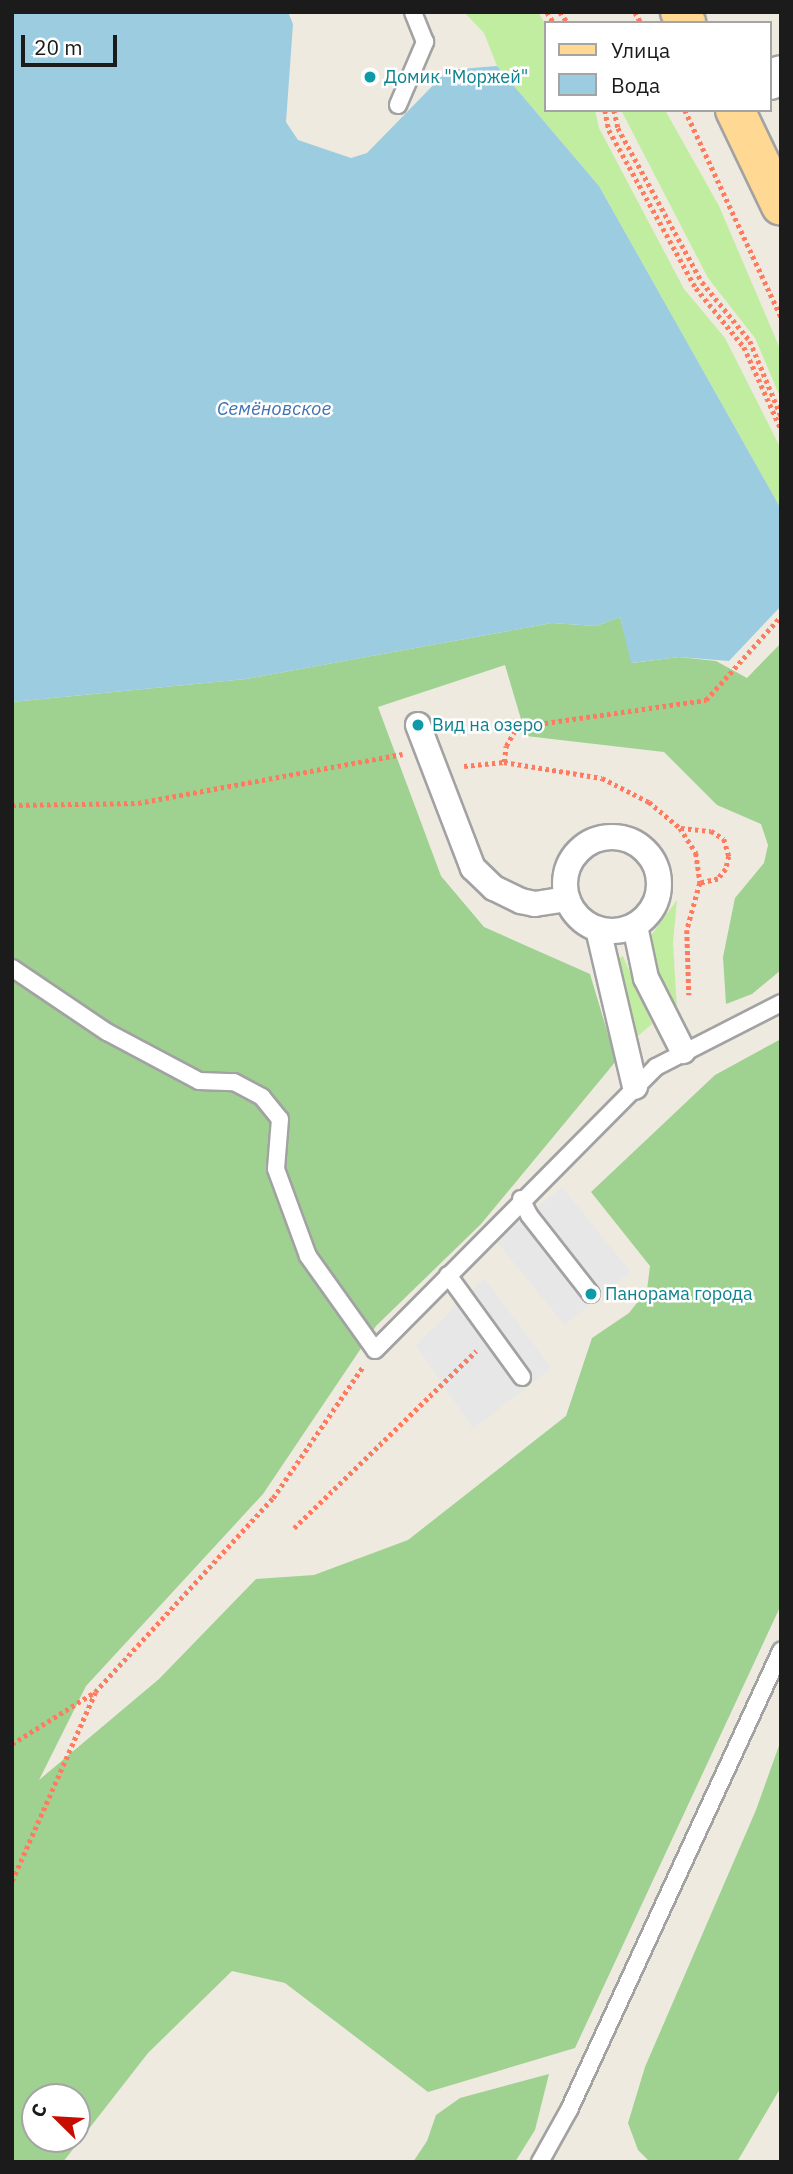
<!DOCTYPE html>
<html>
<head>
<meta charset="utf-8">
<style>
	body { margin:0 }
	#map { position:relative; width:793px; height:2174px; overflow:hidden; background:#eeeae0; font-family:"IBM Plex Sans",sans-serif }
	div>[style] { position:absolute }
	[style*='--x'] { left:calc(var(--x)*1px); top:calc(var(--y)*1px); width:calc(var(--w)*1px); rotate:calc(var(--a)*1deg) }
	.grass>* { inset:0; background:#c1eda0 }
	.forest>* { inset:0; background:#9fd191 }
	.parking>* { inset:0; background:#e7e7e7; transform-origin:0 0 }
	.water>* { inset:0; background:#9ccce0 }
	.path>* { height:4.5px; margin-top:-2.25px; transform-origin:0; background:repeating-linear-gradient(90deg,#ff7b60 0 3.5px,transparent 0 7px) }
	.roads { filter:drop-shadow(2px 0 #a2a2a2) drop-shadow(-2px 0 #a2a2a2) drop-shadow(0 2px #a2a2a2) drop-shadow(0 -2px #a2a2a2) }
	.service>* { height:16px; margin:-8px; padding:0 8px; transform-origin:8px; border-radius:8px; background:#fff }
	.pedestrian>* { height:24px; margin:-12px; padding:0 12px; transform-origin:12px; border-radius:12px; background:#fff }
	.pedestrian>.ring { margin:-12px; padding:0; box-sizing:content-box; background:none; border:24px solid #fff; border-radius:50% }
	.tertiary>* { height:38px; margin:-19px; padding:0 19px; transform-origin:19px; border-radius:19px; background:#fff }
	.primary>* { height:38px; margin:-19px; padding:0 19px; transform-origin:19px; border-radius:19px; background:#ffd894 }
	.dots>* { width:19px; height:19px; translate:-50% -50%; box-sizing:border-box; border:4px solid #fff; border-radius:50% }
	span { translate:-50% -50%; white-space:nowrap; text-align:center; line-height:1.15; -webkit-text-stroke:5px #fff; paint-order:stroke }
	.culture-label { font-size:18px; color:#0d838f }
	.left { translate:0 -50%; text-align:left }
	.water-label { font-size:19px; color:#4172b2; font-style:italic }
	.frame { position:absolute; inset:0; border:14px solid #1b1b1b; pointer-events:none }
	.legend { position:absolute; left:544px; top:21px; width:228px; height:91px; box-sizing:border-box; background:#fff; border:2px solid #a4a4a4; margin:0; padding:9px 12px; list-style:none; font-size:21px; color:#1b1b1b }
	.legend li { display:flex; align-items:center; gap:14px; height:35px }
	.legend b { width:35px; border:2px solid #a4a4a4 }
	.north { position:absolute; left:21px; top:2083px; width:70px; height:70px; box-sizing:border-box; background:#fff; border:2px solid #a4a4a4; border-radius:50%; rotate:294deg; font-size:19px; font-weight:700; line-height:28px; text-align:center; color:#1b1b1b }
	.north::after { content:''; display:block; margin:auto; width:24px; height:32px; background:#c70d00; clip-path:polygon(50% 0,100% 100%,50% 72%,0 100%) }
	.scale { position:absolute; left:21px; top:35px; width:96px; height:32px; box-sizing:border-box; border:4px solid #1b1b1b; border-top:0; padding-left:9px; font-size:21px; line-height:24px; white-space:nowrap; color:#1b1b1b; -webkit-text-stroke:5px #fff; paint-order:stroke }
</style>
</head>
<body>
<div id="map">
	<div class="grass">
		<i style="clip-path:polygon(464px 12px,538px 12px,546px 25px,546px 110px,595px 110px,599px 128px,684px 289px,725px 338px,781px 449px,781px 509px,599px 186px,497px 66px,484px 33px)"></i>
		<i style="clip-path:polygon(621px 110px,665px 110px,719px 206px,781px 351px,781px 399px,755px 338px,708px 278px)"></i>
		<i style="clip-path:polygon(677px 900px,673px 943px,677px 1010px,662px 986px,651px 946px,652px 934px)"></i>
		<i style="clip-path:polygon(623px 956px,652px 1024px,632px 1041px,615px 961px)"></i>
	</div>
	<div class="forest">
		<i style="clip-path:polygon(evenodd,620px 617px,632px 663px,679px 657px,716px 661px,747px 678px,781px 643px,781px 970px,752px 994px,726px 1004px,723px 957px,735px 898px,764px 863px,768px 845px,761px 824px,717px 805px,664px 752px,526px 736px,505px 665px,378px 707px,441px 876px,484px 927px,590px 974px,616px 1061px,481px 1224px,376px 1326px,263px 1494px,86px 1686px,39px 1780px,159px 1679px,256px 1579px,314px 1575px,408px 1540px,566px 1416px,592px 1338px,629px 1313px,647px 1290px,650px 1266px,591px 1192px,715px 1075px,781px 1039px,781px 1605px,575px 2048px,428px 2092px,285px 1983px,232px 1971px,148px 2053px,63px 2162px,12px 2162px,12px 702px,246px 679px,552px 623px,596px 626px,620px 617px,35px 2097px,77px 2097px,77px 2139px,35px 2139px,35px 2097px)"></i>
		<i style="clip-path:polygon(781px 1740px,781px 2087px,737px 2162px,650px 2162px,638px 2150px,628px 2123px,645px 2067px,756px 1810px)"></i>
		<i style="clip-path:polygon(549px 2074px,535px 2130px,515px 2162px,413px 2162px,427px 2141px,436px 2115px,460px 2098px)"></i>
	</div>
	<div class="parking">
		<i style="left:562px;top:1187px;width:109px;height:85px;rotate:51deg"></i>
		<i style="clip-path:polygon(484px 1278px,551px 1368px,473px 1429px,416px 1345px)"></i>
	</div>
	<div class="water">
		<i style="clip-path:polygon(12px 12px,288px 12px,293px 24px,286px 122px,298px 140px,351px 158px,367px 153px,448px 70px,497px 66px,599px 186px,781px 509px,781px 606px,729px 661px,679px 657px,631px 663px,620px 617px,596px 626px,552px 623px,246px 679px,12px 702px)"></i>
	</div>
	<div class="path">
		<i style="--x:547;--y:12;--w:13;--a:58"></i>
		<i style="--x:560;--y:12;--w:14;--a:54"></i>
		<i style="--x:635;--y:12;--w:13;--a:61"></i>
		<i style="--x:605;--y:110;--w:20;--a:79"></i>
		<i style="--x:609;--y:130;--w:180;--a:61.2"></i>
		<i style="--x:696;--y:288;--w:76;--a:50.9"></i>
		<i style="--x:744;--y:347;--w:90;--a:65.7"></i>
		<i style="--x:614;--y:110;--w:18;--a:77"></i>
		<i style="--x:618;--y:128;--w:175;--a:61.4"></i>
		<i style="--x:702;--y:282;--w:76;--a:50.9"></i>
		<i style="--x:750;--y:341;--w:81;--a:67.5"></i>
		<i style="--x:685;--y:110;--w:228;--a:65.1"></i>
		<i style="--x:504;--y:762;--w:16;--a:-83"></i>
		<i style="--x:506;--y:746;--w:22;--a:-60"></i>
		<i style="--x:517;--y:727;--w:191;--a:-8.1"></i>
		<i style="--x:706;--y:700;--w:113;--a:-48.2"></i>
		<i style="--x:464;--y:766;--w:40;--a:-5.7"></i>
		<i style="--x:504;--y:762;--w:99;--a:9.3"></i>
		<i style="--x:602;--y:778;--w:53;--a:27.1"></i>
		<i style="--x:649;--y:802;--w:40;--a:40"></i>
		<i style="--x:680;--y:828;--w:30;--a:57"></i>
		<i style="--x:696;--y:853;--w:30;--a:82"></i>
		<i style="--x:700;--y:883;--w:49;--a:105.5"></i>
		<i style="--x:687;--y:930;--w:65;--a:88.2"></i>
		<i style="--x:12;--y:805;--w:126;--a:-0.9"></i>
		<i style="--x:138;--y:803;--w:269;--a:-10.5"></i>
		<i style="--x:681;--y:828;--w:30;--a:6"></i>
		<i style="--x:711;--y:831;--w:15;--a:32"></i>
		<i style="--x:724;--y:839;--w:18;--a:74"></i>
		<i style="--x:729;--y:856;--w:13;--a:103"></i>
		<i style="--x:726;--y:869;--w:13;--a:129"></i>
		<i style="--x:718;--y:879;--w:18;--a:167"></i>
		<i style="--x:294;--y:1528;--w:254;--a:-44.2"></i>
		<i style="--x:12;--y:1744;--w:98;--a:-32.1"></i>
		<i style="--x:95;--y:1692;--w:263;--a:-47.5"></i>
		<i style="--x:273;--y:1498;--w:158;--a:-55.6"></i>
		<i style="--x:12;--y:1881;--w:206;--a:-66.2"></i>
	</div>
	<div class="roads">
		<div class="service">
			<i style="--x:398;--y:105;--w:69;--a:-66.8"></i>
			<i style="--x:425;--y:42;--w:32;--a:-112"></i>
			<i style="--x:12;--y:968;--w:115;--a:34"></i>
			<i style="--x:107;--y:1032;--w:104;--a:28"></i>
			<i style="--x:199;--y:1081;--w:35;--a:2"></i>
			<i style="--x:234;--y:1082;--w:32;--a:28"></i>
			<i style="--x:262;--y:1097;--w:28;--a:51"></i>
			<i style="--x:280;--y:1119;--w:50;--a:94.6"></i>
			<i style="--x:276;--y:1169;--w:93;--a:69.8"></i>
			<i style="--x:308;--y:1256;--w:115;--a:54.5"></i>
			<i style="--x:375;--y:1350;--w:399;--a:-45.2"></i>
			<i style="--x:656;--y:1067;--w:140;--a:-27.1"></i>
			<i style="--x:521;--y:1199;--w:18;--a:63"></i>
			<i style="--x:529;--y:1215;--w:100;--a:51.9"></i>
			<i style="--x:448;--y:1275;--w:126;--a:54"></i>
			<i style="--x:540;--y:2162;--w:60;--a:-60.9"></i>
			<i style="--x:569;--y:2110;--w:506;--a:-65.21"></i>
		</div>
		<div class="pedestrian">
			<i style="--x:418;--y:725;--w:153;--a:69"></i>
			<i style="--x:473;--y:868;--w:29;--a:44"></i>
			<i style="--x:494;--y:888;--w:30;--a:26"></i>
			<i style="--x:521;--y:901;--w:14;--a:12"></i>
			<i style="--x:535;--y:904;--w:33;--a:-9"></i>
			<i class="ring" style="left:565px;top:837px;width:70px;height:70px"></i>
			<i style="--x:635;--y:926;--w:53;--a:78.1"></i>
			<i style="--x:646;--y:978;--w:82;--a:63.1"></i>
			<i style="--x:598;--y:929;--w:162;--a:76.8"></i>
		</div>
		<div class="tertiary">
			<i style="--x:770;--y:80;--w:12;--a:-24"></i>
		</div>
		<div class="primary">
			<i style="--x:680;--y:12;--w:13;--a:61"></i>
			<i style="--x:735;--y:110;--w:106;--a:64.4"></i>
		</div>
	</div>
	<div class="dots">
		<i style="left:370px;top:77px;background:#0f9aa8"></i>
		<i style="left:418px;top:725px;background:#0f9aa8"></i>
		<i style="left:591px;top:1294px;background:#0f9aa8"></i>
	</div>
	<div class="culture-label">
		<span class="left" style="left:384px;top:77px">Домик "Моржей"</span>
		<span class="left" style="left:432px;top:725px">Вид на озеро</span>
		<span class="left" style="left:605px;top:1294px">Панорама города</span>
	</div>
	<div class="water-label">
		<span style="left:274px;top:409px">Семёновское</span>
	</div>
	<div class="frame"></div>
	<ul class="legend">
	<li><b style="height:9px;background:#ffd894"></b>Улица</li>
	<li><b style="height:19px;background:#9ccce0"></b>Вода</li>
	</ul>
	<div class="north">С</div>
	<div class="scale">20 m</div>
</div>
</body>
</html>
